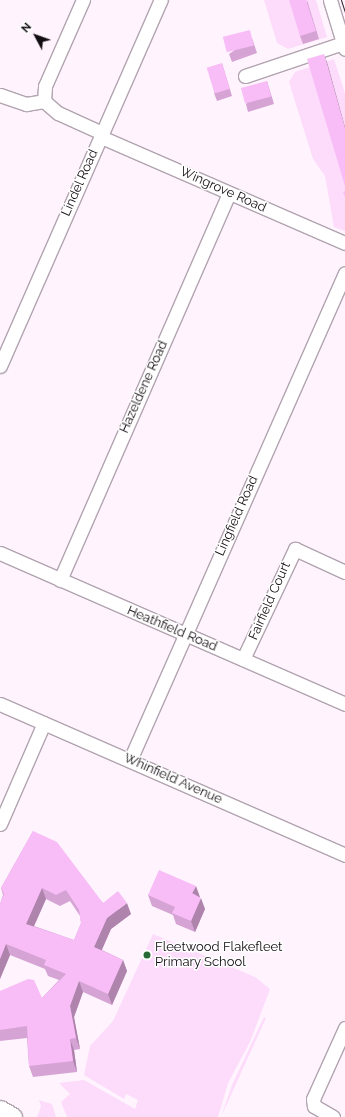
<!DOCTYPE html>
<html>
<head>
<meta charset="utf-8">
<style>
	body { margin:0 }
	#map { position:relative; width:345px; height:1117px; overflow:hidden; background:#fff4fe; font-family:Raleway,sans-serif }
	div>[style] { position:absolute }
	[style*='--x'] { left:calc(var(--x)*1px); top:calc(var(--y)*1px); width:calc(var(--w)*1px); rotate:calc(var(--a)*1deg) }
	.green>* { inset:0; background:#fddbfb }
	.roads { filter:drop-shadow(1px 0 #b1a4b0) drop-shadow(-1px 0 #b1a4b0) drop-shadow(0 1px #b1a4b0) drop-shadow(0 -1px #b1a4b0) }
	.street>* { height:13px; margin:-6.5px; padding:0 6.5px; transform-origin:6.5px; border-radius:6.5px; background:#fff }
	.secondary>* { height:19px; margin:-9.5px; padding:0 9.5px; transform-origin:9.5px; border-radius:9.5px; background:#fff }
	.tram>* { height:1px; margin:-0.5px; padding:0 0.5px; transform-origin:0.5px; border-radius:0.5px; background:#2d272c }
	.wall>* { inset:0; background:#d5a3d4 }
	.shaded-wall>* { inset:0; background:#ae84ac }
	.building>* { inset:0; background:#f8bdf6; transform-origin:0 0 }
	.dots>* { width:11px; height:11px; translate:-50% -50%; box-sizing:border-box; border:2px solid #fff; border-radius:50% }
	span { translate:-50% -50%; white-space:nowrap; text-align:center; line-height:1.15; -webkit-text-stroke:3px #fff; paint-order:stroke }
	.street-label { font-size:13px; color:#120d11 }
	.poi-label { font-size:13px; color:#120d11 }
	.left { translate:0 -50%; text-align:left }
	.north { position:absolute; left:16px; top:16px; width:40px; height:40px; -webkit-text-stroke:3px #fff; paint-order:stroke; rotate:311deg; font-size:11px; font-weight:700; line-height:16px; text-align:center; color:#120d11 }
	.north::after { content:''; display:block; margin:auto; width:14px; height:18px; background:#120d11; clip-path:polygon(50% 0,100% 100%,50% 72%,0 100%) }
</style>
</head>
<body>
<div id="map">
	<div class="green">
		<i style="clip-path:polygon(264px 0,316px 0,327px 37px,288px 49px,277px 43px)"></i>
		<i style="clip-path:polygon(334px 59px,345px 93px,345px 231px,334px 227px,325px 176px,313px 159px,289px 82px,295px 72px)"></i>
		<i style="clip-path:polygon(153px 934px,255px 977px,270px 989px,250px 1042px,228px 1083px,218px 1117px,67px 1117px,61px 1102px,70px 1094px,59px 1083px,84px 1080px,135px 1109px,138px 1100px,126px 1094px,124px 1099px,84px 1075px,90px 1046px,113px 1021px)"></i>
		<i style="clip-path:polygon(264px 1017px,266px 1018px,221px 1117px,232px 1085px)"></i>
		<i style="clip-path:polygon(39px 1100px,52px 1104px,56px 1117px,37px 1117px,41px 1106px)"></i>
	</div>
	<div class="roads">
		<div class="street">
			<i style="--x:330;--y:0;--w:51;--a:73"></i>
			<i style="--x:245;--y:76;--w:103;--a:-18.6"></i>
			<i style="--x:0;--y:95;--w:28;--a:19"></i>
			<i style="--x:26;--y:104;--w:18;--a:-9"></i>
			<i style="--x:44;--y:101;--w:15;--a:-86"></i>
			<i style="--x:45;--y:86;--w:94;--a:-66.2"></i>
			<i style="--x:44;--y:101;--w:18;--a:41"></i>
			<i style="--x:58;--y:113;--w:48;--a:24.4"></i>
			<i style="--x:101;--y:137;--w:266;--a:23.5"></i>
			<i style="--x:0;--y:366;--w:400;--a:-66.3"></i>
			<i style="--x:0;--y:553;--w:377;--a:23.6"></i>
			<i style="--x:60;--y:580;--w:421;--a:-66.4"></i>
			<i style="--x:243;--y:659;--w:122;--a:-64.7"></i>
			<i style="--x:295;--y:549;--w:55;--a:24.7"></i>
			<i style="--x:0;--y:704;--w:377;--a:23.6"></i>
			<i style="--x:130;--y:760;--w:532;--a:-66.18"></i>
			<i style="--x:0;--y:824;--w:110;--a:-66.5"></i>
			<i style="--x:333;--y:1117;--w:22;--a:-150"></i>
			<i style="--x:314;--y:1106;--w:7;--a:-98"></i>
			<i style="--x:313;--y:1099;--w:78;--a:-65.7"></i>
		</div>
		<div class="secondary">
			<i style="--x:0;--y:1110;--w:14;--a:30"></i>
		</div>
	</div>
	<div class="tram">
		<i style="--x:341;--y:0;--w:13;--a:72"></i>
	</div>
	<div class="wall">
		<i style="clip-path:polygon(307px 0,319px 39px,303px 44px,300px 36px)"></i>
		<i style="clip-path:polygon(252px 38px,257px 53px,232px 62px,229px 54px)"></i>
		<i style="clip-path:polygon(222px 63px,232px 96px,217px 101px,214px 93px)"></i>
		<i style="clip-path:polygon(267px 81px,274px 104px,248px 112px,246px 104px)"></i>
		<i style="clip-path:polygon(evenodd,33px 831px,103px 903px,131px 914px,111px 929px,102px 950px,123px 960px,127px 971px,112px 1005px,83px 992px,74px 1017px,80px 1049px,74px 1050px,77px 1072px,33px 1077px,29px 1066px,27px 1038px,0 1041px,0 991px,42px 998px,59px 980px,48px 976px,45px 969px,10px 955px,0 979px,0 904px,3px 895px,1px 888px,33px 831px,46px 899px,60px 906px,70px 901px,80px 916px,81px 923px,74px 940px,34px 926px,46px 899px)"></i>
		<i style="clip-path:polygon(148px 895px,200px 897px,199px 897px,205px 909px,195px 932px,176px 924px,173px 915px,152px 906px)"></i>
	</div>
	<div class="shaded-wall">
		<i style="clip-path:polygon(324px 54px,327px 62px,345px 127px,345px 129px)"></i>
		<i style="clip-path:polygon(196px 886px,200px 897px,196px 904px,192px 893px)"></i>
		<i style="clip-path:polygon(42px 888px,46px 899px,30px 935px,26px 924px)"></i>
		<i style="clip-path:polygon(201px 898px,205px 909px,195px 932px,191px 921px)"></i>
		<i style="clip-path:polygon(127px 903px,131px 914px,111px 929px,98px 958px,94px 947px,107px 918px)"></i>
		<i style="clip-path:polygon(6px 944px,10px 955px,0 979px,0 959px)"></i>
		<i style="clip-path:polygon(123px 960px,127px 971px,112px 1005px,108px 994px)"></i>
		<i style="clip-path:polygon(79px 981px,83px 992px,74px 1017px,80px 1049px,76px 1038px,70px 1006px)"></i>
		<i style="clip-path:polygon(70px 1039px,74px 1050px,77px 1072px,73px 1061px)"></i>
	</div>
	<div class="building">
		<i style="clip-path:polygon(289px 0,306px 0,316px 31px,300px 36px)"></i>
		<i style="left:250px;top:30px;width:16px;height:28px;rotate:76deg"></i>
		<i style="clip-path:polygon(324px 54px,345px 129px,345px 186px,307px 59px)"></i>
		<i style="left:222px;top:63px;width:27px;height:16px;rotate:73deg"></i>
		<i style="left:267px;top:81px;width:16px;height:27px;rotate:75deg"></i>
		<i style="clip-path:polygon(345px 191px,345px 197px,343px 192px)"></i>
		<i style="clip-path:polygon(evenodd,33px 831px,57px 842px,103px 903px,118px 891px,127px 903px,107px 918px,94px 947px,123px 960px,108px 994px,79px 981px,70px 1006px,76px 1038px,70px 1039px,73px 1061px,29px 1066px,27px 1026px,0 1030px,0 991px,28px 979px,34px 980px,42px 998px,66px 974px,44px 965px,46px 960px,6px 944px,0 959px,0 904px,4px 894px,1px 888px,33px 831px,42px 888px,56px 895px,66px 890px,79px 910px,81px 923px,74px 940px,26px 924px,42px 888px)"></i>
		<i style="clip-path:polygon(159px 870px,196px 886px,192px 893px,201px 898px,191px 921px,172px 913px,175px 907px,148px 895px)"></i>
	</div>
	<div class="dots">
		<i style="left:147px;top:955px;background:#286b36"></i>
	</div>
	<div class="street-label">
		<span style="left:80px;top:183px;rotate:-66deg">Lindel Road</span>
		<span style="left:223px;top:190px;rotate:24deg">Wingrove Road</span>
		<span style="left:144px;top:387px;rotate:-66deg">Hazeldene Road</span>
		<span style="left:237px;top:516px;rotate:-66deg">Lingfield Road</span>
		<span style="left:270px;top:601px;rotate:-66deg">Fairfield Court</span>
		<span style="left:172px;top:629px;rotate:23deg">Heathfield Road</span>
		<span style="left:173px;top:779px;rotate:24deg">Whinfield Avenue</span>
	</div>
	<div class="poi-label">
		<span class="left" style="left:155px;top:955px">Fleetwood Flakefleet<br>Primary School</span>
	</div>
	<div class="north">N</div>
</div>
</body>
</html>
